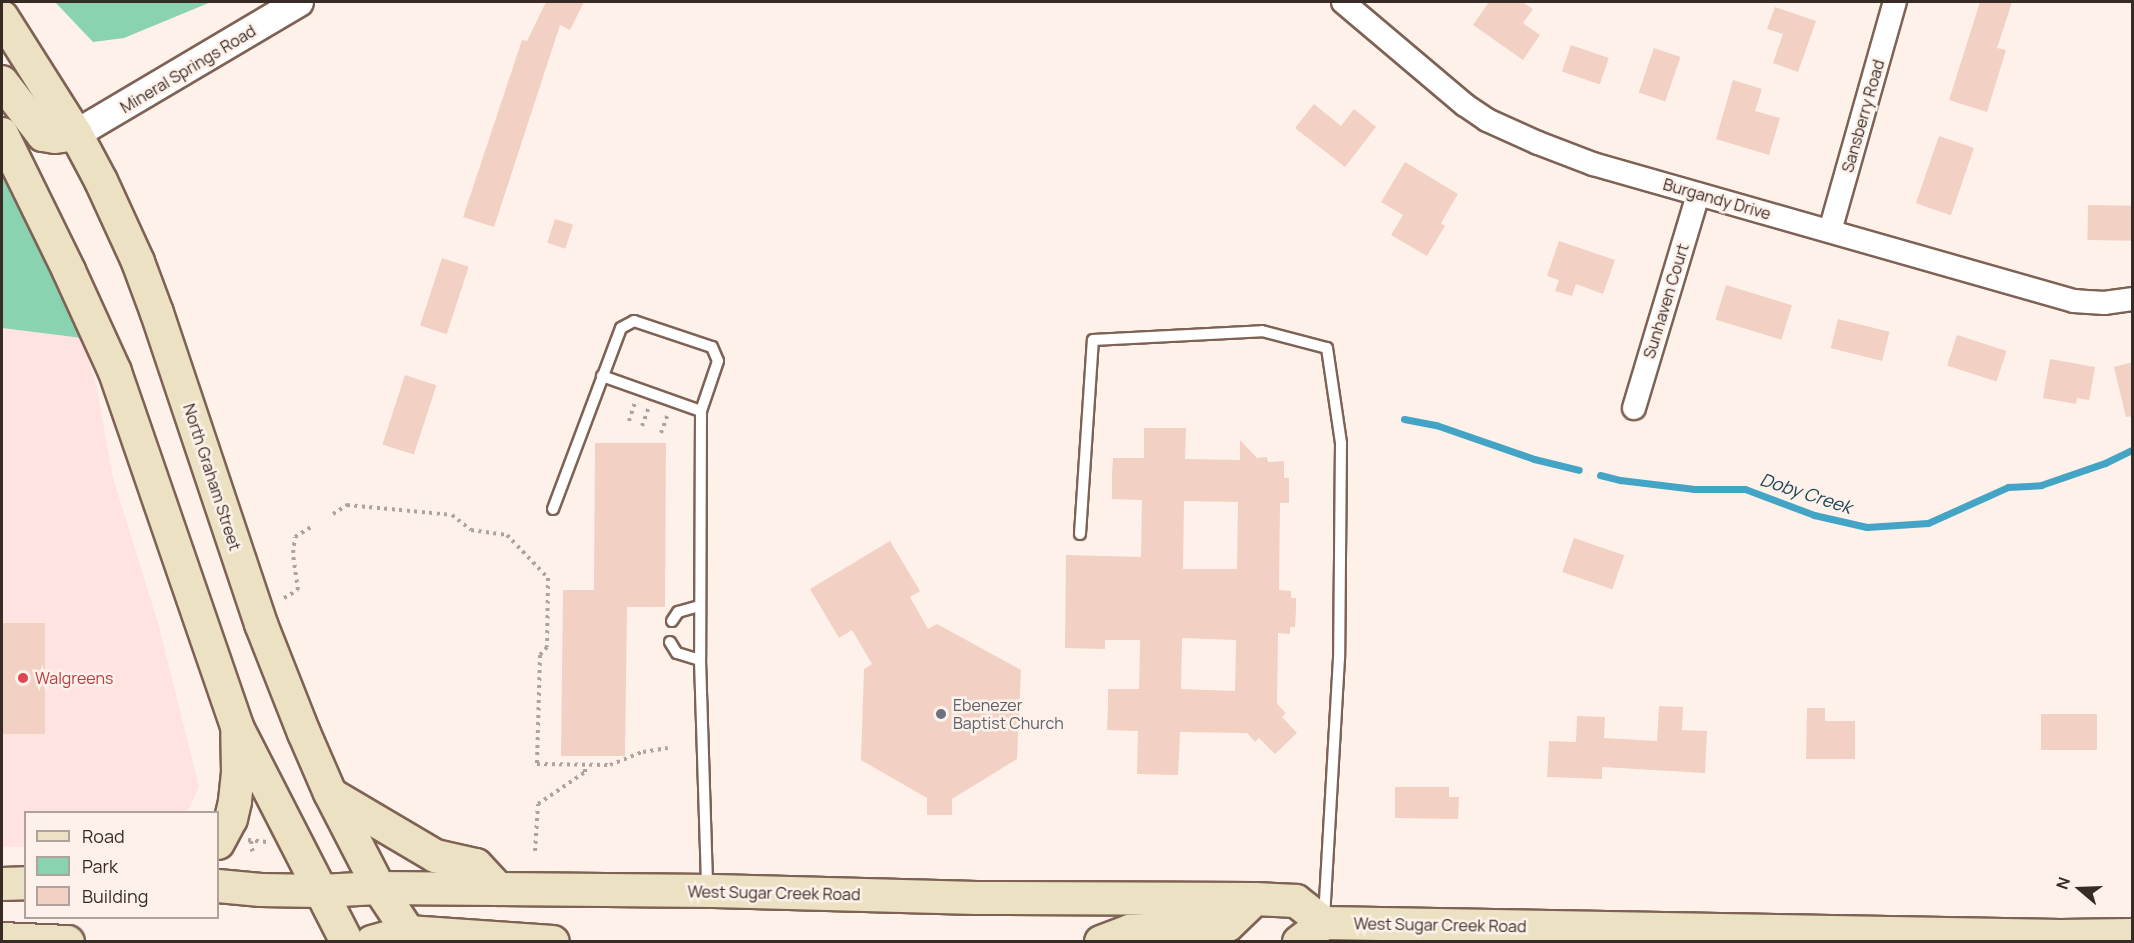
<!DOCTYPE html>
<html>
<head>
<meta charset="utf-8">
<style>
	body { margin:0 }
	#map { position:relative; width:2134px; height:943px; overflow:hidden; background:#fef1ea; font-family:Manrope,sans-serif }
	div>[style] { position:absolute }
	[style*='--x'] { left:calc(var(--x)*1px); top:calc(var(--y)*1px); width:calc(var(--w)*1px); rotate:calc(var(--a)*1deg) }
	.commercial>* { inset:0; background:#fee3e0 }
	.green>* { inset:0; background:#89d3b0 }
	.stream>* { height:7px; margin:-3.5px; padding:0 3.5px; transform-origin:3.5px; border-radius:3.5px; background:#44a4c6 }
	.building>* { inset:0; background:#f2d0c3; transform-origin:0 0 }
	.path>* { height:4px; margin-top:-2px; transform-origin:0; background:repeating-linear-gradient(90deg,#afa39c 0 3px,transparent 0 7.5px) }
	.roads { filter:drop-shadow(2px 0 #7e6254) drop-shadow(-2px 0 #7e6254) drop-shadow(0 2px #7e6254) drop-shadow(0 -2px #7e6254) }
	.service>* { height:10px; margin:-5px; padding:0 5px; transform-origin:5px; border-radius:5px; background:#fff }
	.minor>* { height:22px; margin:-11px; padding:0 11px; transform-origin:11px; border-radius:11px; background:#fff }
	.tertiary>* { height:28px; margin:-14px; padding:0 14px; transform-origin:14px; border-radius:14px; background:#fff }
	.secondary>* { height:32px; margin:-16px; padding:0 16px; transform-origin:16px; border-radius:16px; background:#ece2c3 }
	.dots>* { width:16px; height:16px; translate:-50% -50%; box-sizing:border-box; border:3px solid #fef1ea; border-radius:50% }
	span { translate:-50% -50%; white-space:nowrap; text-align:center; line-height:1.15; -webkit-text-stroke:5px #fef1ea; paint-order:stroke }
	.street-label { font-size:16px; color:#372b25 }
	.health-label { font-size:16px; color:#be3a42 }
	.left { translate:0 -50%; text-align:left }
	.worship-label { font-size:16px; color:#5b616d }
	.water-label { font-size:18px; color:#1b4554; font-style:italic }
	.frame { position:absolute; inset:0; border:3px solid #372b25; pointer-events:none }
	.legend { position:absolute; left:24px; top:811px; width:195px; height:108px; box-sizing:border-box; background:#fef1ea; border:2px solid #aea29b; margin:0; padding:8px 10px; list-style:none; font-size:18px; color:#372b25 }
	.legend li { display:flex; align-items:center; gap:12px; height:30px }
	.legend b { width:30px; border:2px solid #aea29b }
	.north { position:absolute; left:2050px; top:859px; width:60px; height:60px; -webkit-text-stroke:4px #fef1ea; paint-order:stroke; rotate:289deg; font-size:16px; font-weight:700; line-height:24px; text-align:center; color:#372b25 }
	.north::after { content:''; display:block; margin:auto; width:21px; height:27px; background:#372b25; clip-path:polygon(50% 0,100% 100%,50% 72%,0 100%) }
</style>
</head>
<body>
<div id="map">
	<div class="commercial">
		<i style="clip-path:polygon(2px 328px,82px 338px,97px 389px,113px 478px,159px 626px,199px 787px,187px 812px,26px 812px,25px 847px,2px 847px)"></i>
	</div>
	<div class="green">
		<i style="clip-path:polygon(55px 2px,211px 2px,124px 38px,93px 42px)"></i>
		<i style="clip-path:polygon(2px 173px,21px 204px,82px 338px,2px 328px)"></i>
	</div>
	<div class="stream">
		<i style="--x:1404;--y:419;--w:33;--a:11"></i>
		<i style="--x:1436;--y:425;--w:104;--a:19.1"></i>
		<i style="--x:1534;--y:459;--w:46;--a:13.7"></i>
		<i style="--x:1600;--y:475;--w:21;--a:14"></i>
		<i style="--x:1620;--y:480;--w:75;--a:6.9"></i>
		<i style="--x:1694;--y:489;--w:51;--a:0"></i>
		<i style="--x:1745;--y:489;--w:74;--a:20.6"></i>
		<i style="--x:1814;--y:515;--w:54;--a:12.8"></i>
		<i style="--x:1867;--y:527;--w:61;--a:-3.8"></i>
		<i style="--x:1928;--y:523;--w:88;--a:-24.2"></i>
		<i style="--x:2008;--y:487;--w:33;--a:-3"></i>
		<i style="--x:2041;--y:485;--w:68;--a:-19"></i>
		<i style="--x:2105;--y:463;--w:30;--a:-26"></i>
	</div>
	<div class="building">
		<i style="clip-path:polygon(546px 2px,584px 2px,570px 30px,560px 25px,494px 227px,463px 217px,522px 40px,527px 41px)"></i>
		<i style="clip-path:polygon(1489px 2px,1522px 2px,1533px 9px,1523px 23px,1540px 35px,1523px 60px,1473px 25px)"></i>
		<i style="clip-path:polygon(1980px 2px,2012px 2px,1997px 48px,2006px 50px,1987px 112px,1949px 100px)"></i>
		<i style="clip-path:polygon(1775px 7px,1816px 21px,1798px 72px,1773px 63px,1783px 34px,1767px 29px)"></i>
		<i style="left:1571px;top:45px;width:40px;height:28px;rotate:19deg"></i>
		<i style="left:1654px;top:48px;width:28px;height:47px;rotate:19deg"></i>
		<i style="clip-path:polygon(1733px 80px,1762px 89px,1755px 111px,1780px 118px,1769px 155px,1716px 139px)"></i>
		<i style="clip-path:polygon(1314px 104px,1341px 126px,1354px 109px,1376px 127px,1345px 167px,1295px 128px)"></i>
		<i style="left:1939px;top:136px;width:37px;height:71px;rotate:19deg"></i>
		<i style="clip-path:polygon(1405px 162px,1458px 194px,1441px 223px,1445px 226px,1427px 256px,1391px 235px,1403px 215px,1381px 202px)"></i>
		<i style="left:2088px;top:205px;width:45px;height:35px;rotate:1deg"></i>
		<i style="left:555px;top:219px;width:19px;height:25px;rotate:18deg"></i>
		<i style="clip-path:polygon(1559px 241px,1615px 260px,1603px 294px,1576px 284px,1572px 296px,1555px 291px,1559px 280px,1547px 276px)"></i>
		<i style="left:442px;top:258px;width:28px;height:71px;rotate:18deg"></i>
		<i style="left:1726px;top:285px;width:69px;height:36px;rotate:17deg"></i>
		<i style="left:1838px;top:319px;width:53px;height:30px;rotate:14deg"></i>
		<i style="left:1957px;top:335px;width:52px;height:32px;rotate:18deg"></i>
		<i style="clip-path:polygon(2050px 359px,2095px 367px,2089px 400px,2077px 398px,2076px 404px,2043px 398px)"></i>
		<i style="clip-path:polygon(2133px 362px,2133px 416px,2126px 417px,2114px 367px)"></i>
		<i style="left:405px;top:375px;width:33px;height:73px;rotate:18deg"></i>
		<i style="clip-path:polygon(evenodd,1144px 428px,1186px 428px,1185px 459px,1240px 460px,1240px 440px,1257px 458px,1267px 457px,1268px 462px,1284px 461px,1284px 478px,1289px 478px,1289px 503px,1280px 503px,1279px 590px,1291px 591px,1291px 598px,1296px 598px,1296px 610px,1295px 627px,1290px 627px,1290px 634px,1278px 633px,1277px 704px,1286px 713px,1282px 717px,1297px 733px,1275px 754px,1259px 738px,1255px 742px,1247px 733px,1180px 732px,1178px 775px,1137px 774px,1138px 731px,1107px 730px,1108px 705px,1108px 689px,1139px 689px,1140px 640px,1105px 640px,1105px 649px,1065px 648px,1066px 555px,1141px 557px,1142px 500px,1112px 499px,1112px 475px,1113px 458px,1144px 458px,1144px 428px,1184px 501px,1238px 502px,1237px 569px,1183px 569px,1184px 501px,1144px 428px,1182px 638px,1236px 640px,1235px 691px,1181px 689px,1182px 638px)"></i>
		<i style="clip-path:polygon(595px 443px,666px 443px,665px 607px,627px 607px,625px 756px,561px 756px,563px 590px,594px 590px)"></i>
		<i style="left:1574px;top:538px;width:53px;height:36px;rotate:19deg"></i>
		<i style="clip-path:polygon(890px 541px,920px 591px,910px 597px,928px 629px,937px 624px,1021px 670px,1017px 759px,952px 799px,952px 815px,927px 815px,927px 798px,861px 760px,864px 669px,872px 664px,852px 630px,839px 638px,810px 589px)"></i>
		<i style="left:2px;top:623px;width:43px;height:111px"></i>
		<i style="clip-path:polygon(1659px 706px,1683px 707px,1682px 730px,1707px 731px,1705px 773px,1602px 767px,1602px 779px,1547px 777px,1549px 741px,1576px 742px,1577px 716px,1605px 717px,1604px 738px,1657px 741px)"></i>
		<i style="clip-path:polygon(1807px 708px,1825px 708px,1825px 721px,1855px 721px,1855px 759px,1806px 759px)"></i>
		<i style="left:2041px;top:714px;width:56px;height:36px"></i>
		<i style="clip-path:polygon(1395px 787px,1449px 787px,1449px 797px,1459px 797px,1458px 819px,1395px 818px)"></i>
	</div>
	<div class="path">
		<i style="--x:629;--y:421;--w:20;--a:-72"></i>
		<i style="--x:642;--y:426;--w:20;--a:-70"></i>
		<i style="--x:661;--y:433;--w:20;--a:-70"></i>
		<i style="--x:333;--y:514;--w:17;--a:-33"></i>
		<i style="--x:347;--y:505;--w:105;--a:5.4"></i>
		<i style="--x:452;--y:515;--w:24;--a:38"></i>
		<i style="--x:471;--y:530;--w:36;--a:8"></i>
		<i style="--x:507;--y:535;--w:59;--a:46.4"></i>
		<i style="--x:548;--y:578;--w:69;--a:90.8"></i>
		<i style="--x:547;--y:647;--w:11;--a:131"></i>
		<i style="--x:540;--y:655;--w:109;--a:91.6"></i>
		<i style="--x:537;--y:764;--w:73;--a:0.8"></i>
		<i style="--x:610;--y:765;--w:35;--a:-22"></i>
		<i style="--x:643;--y:752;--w:25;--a:-9"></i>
		<i style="--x:284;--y:598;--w:16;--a:-30"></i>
		<i style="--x:298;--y:590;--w:37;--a:-98"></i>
		<i style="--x:293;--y:553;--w:16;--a:-83"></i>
		<i style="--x:295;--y:537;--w:19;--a:-32"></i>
		<i style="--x:248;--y:840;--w:19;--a:6"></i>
		<i style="--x:251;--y:841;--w:14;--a:82"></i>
		<i style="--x:535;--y:851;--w:47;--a:-86.3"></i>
		<i style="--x:538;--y:804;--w:57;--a:-34.2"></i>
		<i style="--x:585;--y:772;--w:7;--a:-90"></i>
	</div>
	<div class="roads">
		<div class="service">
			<i style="--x:602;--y:376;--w:105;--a:19.5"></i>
			<i style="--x:553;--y:509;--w:193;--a:-69.4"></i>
			<i style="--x:621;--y:328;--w:15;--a:-28"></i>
			<i style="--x:634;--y:321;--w:82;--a:18.4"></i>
			<i style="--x:712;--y:347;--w:15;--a:67"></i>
			<i style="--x:718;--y:361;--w:53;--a:108.8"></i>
			<i style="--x:701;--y:411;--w:249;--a:90.2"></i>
			<i style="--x:700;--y:660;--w:228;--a:88.2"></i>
			<i style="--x:1080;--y:534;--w:194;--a:-86.2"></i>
			<i style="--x:1093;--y:340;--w:169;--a:-3"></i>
			<i style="--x:1262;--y:331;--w:67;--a:14.7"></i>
			<i style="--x:1327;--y:348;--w:96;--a:81.6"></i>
			<i style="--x:1341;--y:443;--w:215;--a:90.5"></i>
			<i style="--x:1339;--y:658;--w:259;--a:93.3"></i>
			<i style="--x:672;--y:621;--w:11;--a:-56"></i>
			<i style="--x:678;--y:612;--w:22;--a:-16"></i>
			<i style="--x:670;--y:642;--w:13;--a:58"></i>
			<i style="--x:677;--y:653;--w:24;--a:17"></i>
		</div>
		<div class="minor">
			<i style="--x:1343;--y:2;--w:160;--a:40.2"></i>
			<i style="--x:1465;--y:105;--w:27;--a:34"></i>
			<i style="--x:1487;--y:120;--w:56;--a:24.3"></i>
			<i style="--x:1538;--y:143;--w:59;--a:20.9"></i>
			<i style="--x:1593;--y:164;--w:500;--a:15.9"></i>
			<i style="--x:2074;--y:301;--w:30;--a:4"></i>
			<i style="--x:2104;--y:303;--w:28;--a:-8"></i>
			<i style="--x:1830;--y:231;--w:238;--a:-74.2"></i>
			<i style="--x:1634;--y:408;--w:223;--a:-73.3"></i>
		</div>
		<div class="tertiary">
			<i style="--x:76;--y:134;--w:259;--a:-30.6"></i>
		</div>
		<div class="secondary">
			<i style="--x:2;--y:17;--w:138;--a:57.7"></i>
			<i style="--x:76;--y:134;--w:53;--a:62"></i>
			<i style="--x:101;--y:181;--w:89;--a:65.4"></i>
			<i style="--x:138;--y:262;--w:54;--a:69.6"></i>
			<i style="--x:157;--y:313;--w:328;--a:71.5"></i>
			<i style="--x:261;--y:624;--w:117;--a:68.5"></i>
			<i style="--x:304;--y:733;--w:65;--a:66.6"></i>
			<i style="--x:330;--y:793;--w:107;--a:62.7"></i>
			<i style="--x:379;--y:888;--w:65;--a:56.3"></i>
			<i style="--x:2;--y:82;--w:67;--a:52.3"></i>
			<i style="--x:43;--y:135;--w:12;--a:9"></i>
			<i style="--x:55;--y:137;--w:21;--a:-8"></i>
			<i style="--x:2;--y:134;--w:153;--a:63.9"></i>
			<i style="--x:69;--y:271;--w:111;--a:65.5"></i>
			<i style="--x:115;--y:372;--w:375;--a:71"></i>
			<i style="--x:237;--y:727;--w:242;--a:62.9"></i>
			<i style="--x:332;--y:795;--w:120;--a:30.6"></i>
			<i style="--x:435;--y:856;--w:42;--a:12.4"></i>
			<i style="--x:476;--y:865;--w:33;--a:47"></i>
			<i style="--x:218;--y:843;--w:27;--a:-62"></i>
			<i style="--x:231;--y:819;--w:18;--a:-77"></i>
			<i style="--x:235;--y:801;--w:28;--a:-84"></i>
			<i style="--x:238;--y:773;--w:39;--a:-91"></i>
			<i style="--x:2;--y:884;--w:24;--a:-2"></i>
			<i style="--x:218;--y:886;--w:43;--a:5.3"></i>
			<i style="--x:261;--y:890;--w:59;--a:1"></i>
			<i style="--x:320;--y:891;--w:59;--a:-2.9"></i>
			<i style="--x:379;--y:888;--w:119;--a:0.5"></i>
			<i style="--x:498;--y:889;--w:216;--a:0.5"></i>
			<i style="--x:714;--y:891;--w:263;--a:1.5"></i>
			<i style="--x:977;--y:898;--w:278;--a:0.2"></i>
			<i style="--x:1255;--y:899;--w:41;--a:2.8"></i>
			<i style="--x:1296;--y:901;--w:36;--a:38"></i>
			<i style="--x:1324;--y:923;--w:737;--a:1.01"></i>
			<i style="--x:2061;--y:936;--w:71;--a:-0.8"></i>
			<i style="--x:2;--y:939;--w:66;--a:2.6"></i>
			<i style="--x:372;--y:942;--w:37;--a:-16"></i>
			<i style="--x:408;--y:932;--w:145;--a:3.9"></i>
			<i style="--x:1101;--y:942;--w:31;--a:-21"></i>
			<i style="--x:1130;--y:931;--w:98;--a:-3.5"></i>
			<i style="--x:1228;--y:925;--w:37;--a:-44"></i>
			<i style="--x:1299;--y:942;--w:31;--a:-37"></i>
		</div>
	</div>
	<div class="dots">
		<i style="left:23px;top:678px;background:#e0444e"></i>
		<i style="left:941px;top:714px;background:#6b7280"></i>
	</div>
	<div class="street-label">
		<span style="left:188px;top:69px;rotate:-31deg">Mineral Springs Road</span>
		<span style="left:1863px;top:116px;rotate:-74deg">Sansberry Road</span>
		<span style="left:1717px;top:199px;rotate:16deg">Burgandy Drive</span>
		<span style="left:1666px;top:301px;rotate:-73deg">Sunhaven Court</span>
		<span style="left:212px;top:477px;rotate:72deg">North Graham Street</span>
		<span style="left:774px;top:893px;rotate:1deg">West Sugar Creek Road</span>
		<span style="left:1440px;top:925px;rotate:1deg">West Sugar Creek Road</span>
	</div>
	<div class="health-label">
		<span class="left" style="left:35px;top:678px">Walgreens</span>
	</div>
	<div class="worship-label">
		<span class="left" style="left:953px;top:714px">Ebenezer<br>Baptist Church</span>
	</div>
	<div class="water-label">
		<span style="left:1806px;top:493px;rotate:18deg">Doby Creek</span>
	</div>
	<div class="frame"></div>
	<ul class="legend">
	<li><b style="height:8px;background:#ece2c3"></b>Road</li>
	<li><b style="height:16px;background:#89d3b0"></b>Park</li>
	<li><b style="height:16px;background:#f2d0c3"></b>Building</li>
	</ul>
	<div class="north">N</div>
</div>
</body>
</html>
